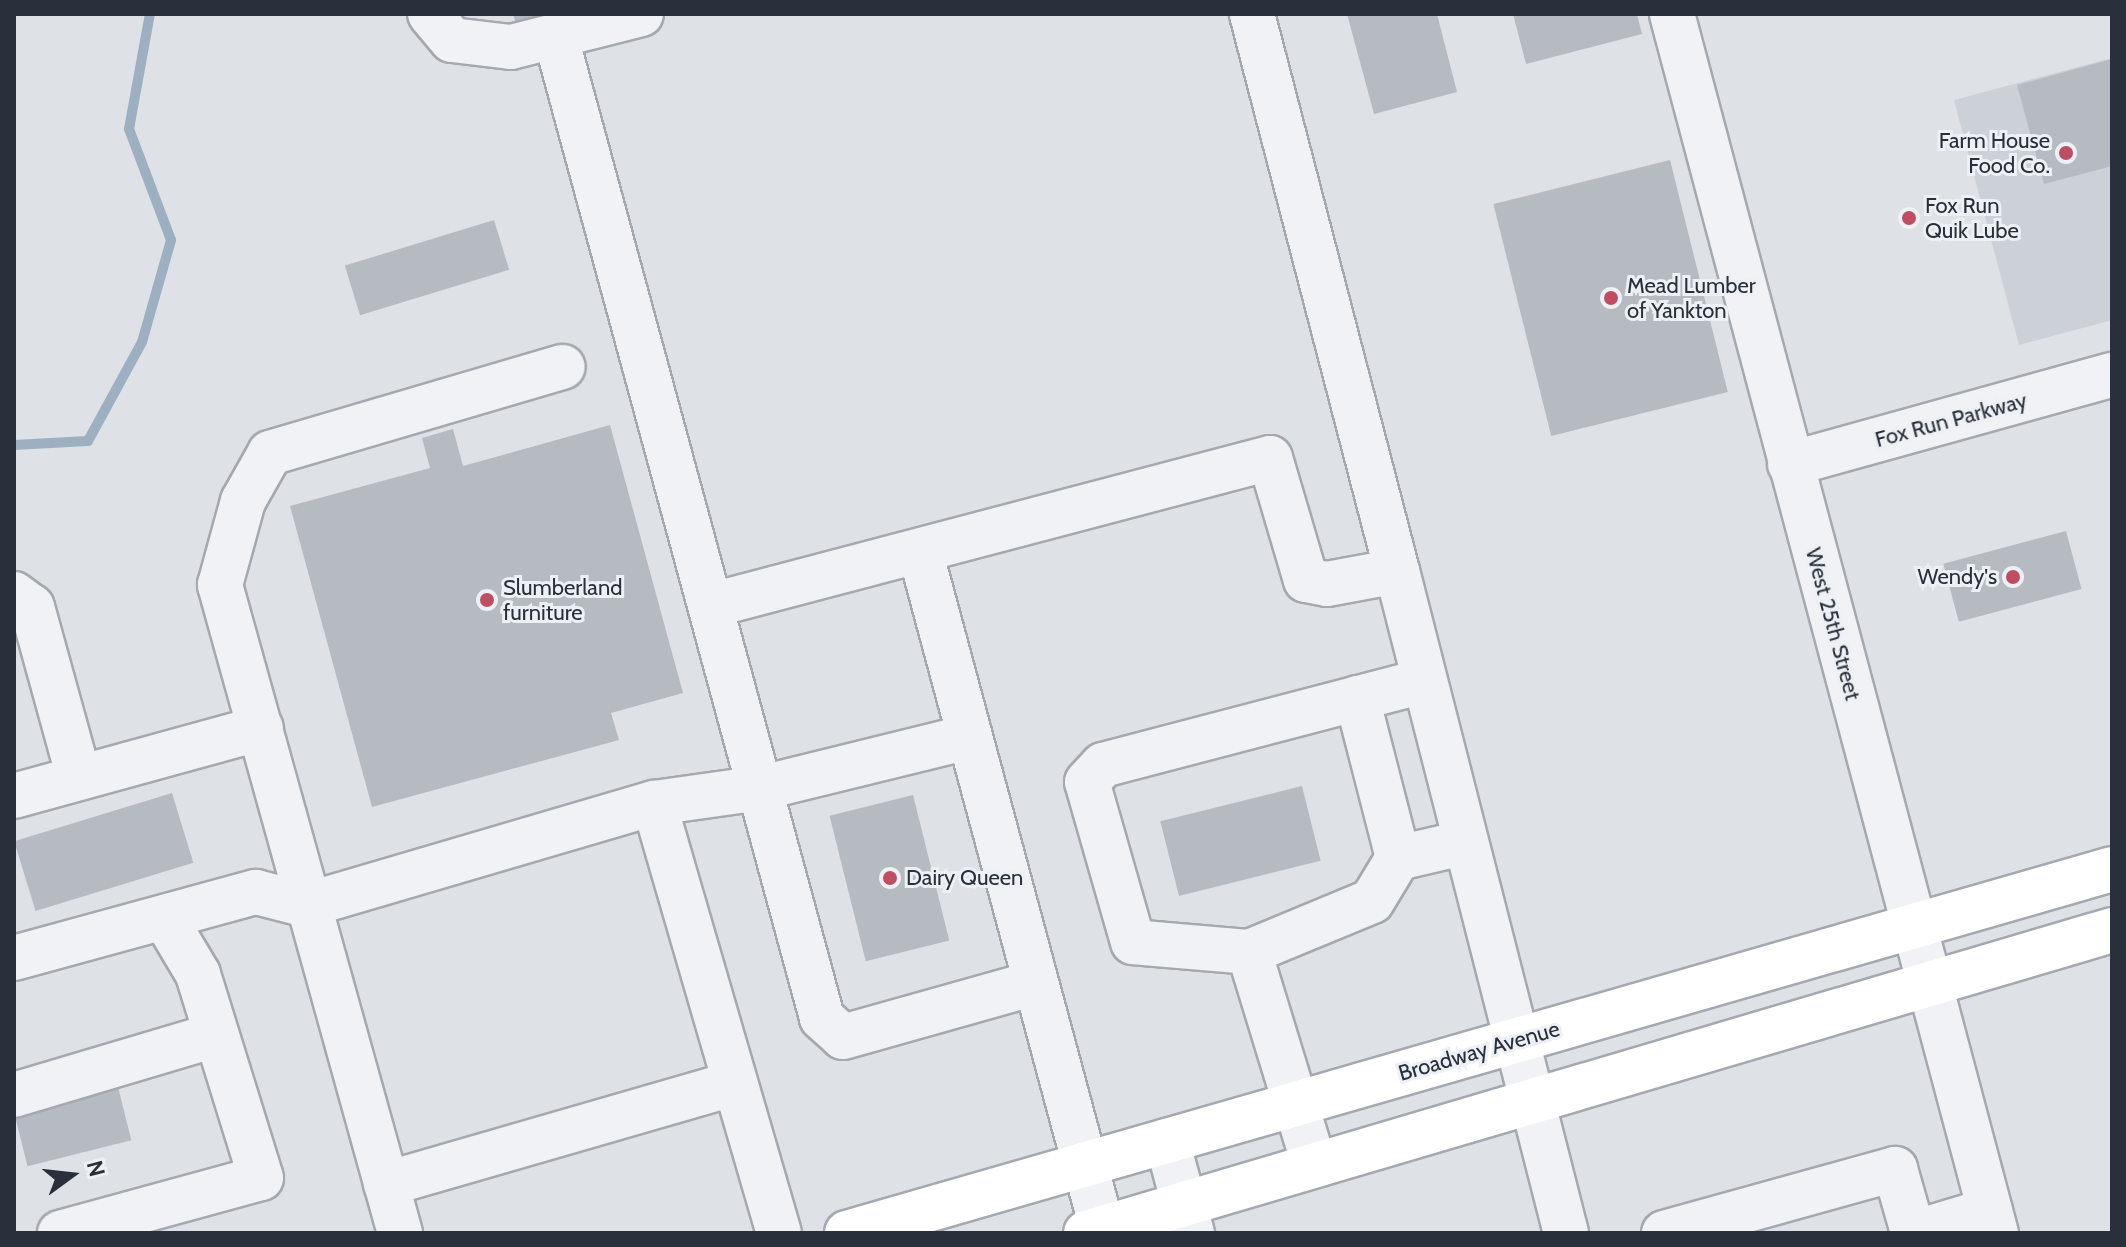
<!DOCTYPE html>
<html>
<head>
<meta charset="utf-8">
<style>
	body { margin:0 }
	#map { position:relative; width:2126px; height:1247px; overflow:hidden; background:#dee1e6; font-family:Cabin,sans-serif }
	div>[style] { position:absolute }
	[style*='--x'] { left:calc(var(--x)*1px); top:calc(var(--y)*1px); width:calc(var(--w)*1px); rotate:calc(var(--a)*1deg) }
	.built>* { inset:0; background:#ccd0d7 }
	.stream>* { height:10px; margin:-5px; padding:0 5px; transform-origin:5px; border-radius:5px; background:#9cb0c2 }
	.building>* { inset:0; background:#b6bbc2; transform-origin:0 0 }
	.roads { filter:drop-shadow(2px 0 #a4a8af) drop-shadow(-2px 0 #a4a8af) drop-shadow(0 2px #a4a8af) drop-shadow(0 -2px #a4a8af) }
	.minor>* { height:44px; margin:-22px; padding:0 22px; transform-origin:22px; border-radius:22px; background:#f0f2f5 }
	.highway>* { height:44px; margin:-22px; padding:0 22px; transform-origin:22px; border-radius:22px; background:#fff }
	.dots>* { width:22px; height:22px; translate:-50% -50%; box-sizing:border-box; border:4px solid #edf0f4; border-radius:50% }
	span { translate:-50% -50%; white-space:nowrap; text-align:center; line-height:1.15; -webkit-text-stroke:6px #edf0f4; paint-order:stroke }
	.poi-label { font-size:22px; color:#29303b }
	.right { translate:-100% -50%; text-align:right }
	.left { translate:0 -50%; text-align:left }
	.street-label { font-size:22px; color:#29303b }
	.frame { position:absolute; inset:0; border:16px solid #29303b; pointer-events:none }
	.north { position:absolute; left:32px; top:1135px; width:80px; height:80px; -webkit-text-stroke:6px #edf0f4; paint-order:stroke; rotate:75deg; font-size:22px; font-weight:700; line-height:32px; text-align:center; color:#29303b }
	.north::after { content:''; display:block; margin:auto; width:28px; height:36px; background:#29303b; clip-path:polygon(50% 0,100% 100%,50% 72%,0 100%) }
</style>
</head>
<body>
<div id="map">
	<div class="built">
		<i style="clip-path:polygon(2112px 58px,2112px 320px,2019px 345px,1954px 100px)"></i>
	</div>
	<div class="stream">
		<i style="--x:14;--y:445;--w:74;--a:-3.1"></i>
		<i style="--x:88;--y:441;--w:113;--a:-61.4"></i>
		<i style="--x:142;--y:342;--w:106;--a:-74.1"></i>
		<i style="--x:171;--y:240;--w:119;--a:-110.7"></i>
		<i style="--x:129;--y:129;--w:117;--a:-79.7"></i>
	</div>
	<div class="building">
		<i style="clip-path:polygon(513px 14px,570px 14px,518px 30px)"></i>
		<i style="clip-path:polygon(1347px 14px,1437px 14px,1457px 92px,1374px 114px)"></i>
		<i style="clip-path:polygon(1513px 14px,1637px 14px,1642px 34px,1526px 64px)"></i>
		<i style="clip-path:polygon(2112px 59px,2112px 166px,2044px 184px,2017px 85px)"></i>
		<i style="left:1670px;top:160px;width:239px;height:182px;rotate:76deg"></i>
		<i style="left:494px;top:220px;width:52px;height:156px;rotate:73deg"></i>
		<i style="clip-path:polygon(610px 425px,683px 693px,611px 713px,619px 740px,372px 807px,290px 506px,430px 468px,422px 438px,453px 429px,463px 466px)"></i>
		<i style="left:2066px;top:531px;width:60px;height:127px;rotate:75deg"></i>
		<i style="left:1302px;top:786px;width:77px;height:146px;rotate:76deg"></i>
		<i style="left:172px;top:793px;width:73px;height:165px;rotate:73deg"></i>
		<i style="left:913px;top:795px;width:150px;height:86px;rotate:76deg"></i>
		<i style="left:118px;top:1087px;width:55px;height:107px;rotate:76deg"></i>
	</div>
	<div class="roads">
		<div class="minor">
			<i style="--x:430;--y:14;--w:34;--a:50"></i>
			<i style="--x:452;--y:40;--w:59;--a:6.8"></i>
			<i style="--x:511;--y:47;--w:134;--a:-14.2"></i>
			<i style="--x:1252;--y:14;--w:576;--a:75.41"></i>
			<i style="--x:1672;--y:14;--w:1261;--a:75.12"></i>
			<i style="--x:556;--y:38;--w:1015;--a:74.81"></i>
			<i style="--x:822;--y:1018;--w:28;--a:42"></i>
			<i style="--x:843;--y:1037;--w:199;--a:-15.7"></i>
			<i style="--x:1790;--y:464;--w:334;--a:-15.5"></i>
			<i style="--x:920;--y:551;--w:701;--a:74.95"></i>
			<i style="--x:14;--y:594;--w:22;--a:36"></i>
			<i style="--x:32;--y:607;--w:177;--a:74.6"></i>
			<i style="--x:712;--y:605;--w:577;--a:-14.76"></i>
			<i style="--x:1270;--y:458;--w:127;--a:73.6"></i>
			<i style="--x:1306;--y:580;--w:21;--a:11"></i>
			<i style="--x:1327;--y:584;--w:71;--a:-10.5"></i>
			<i style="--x:1397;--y:571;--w:683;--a:75.68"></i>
			<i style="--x:1357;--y:698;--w:165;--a:75.6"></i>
			<i style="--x:1398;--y:858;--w:67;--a:-13"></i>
			<i style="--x:14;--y:796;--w:256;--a:-15.4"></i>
			<i style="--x:654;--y:803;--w:448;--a:73.8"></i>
			<i style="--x:1249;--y:952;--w:133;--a:-22.5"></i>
			<i style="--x:1372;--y:901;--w:50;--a:-58.8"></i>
			<i style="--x:14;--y:958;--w:251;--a:-15.3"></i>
			<i style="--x:256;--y:892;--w:53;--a:14.3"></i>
			<i style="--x:307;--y:905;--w:362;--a:-16.4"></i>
			<i style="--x:654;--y:803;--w:108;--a:-8"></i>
			<i style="--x:761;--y:788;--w:213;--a:-13.8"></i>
			<i style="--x:14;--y:1095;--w:210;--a:-16.6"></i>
			<i style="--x:1167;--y:1141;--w:95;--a:74.8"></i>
			<i style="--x:1314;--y:1164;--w:222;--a:-107"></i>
			<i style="--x:1249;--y:952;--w:116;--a:-175.1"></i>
			<i style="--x:1133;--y:942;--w:166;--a:-106"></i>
			<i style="--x:1087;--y:782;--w:23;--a:-47"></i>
			<i style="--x:1103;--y:765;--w:332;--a:-14.7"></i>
			<i style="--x:386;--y:1184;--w:363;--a:-16.1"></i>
			<i style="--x:60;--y:1233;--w:208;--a:-15.3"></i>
			<i style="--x:261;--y:1178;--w:214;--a:-107.2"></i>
			<i style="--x:198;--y:974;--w:66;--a:-120.8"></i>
			<i style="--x:400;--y:1233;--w:673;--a:-105.52"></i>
			<i style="--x:220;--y:585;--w:87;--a:-74.7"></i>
			<i style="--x:243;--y:501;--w:55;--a:-60.6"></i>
			<i style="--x:270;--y:453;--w:305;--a:-16.4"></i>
			<i style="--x:1664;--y:1233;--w:240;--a:-15.5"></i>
			<i style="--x:1895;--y:1169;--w:66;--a:74.1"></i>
			<i style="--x:1913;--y:1233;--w:80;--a:-16.6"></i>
		</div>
		<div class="highway">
			<i style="--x:847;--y:1233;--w:1316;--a:-16.05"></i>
			<i style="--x:1086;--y:1233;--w:1070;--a:-16.45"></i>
		</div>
	</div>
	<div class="dots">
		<i style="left:2066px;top:153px;background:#bf4e63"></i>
		<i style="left:1909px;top:218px;background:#bf4e63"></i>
		<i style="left:1611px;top:298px;background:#bf4e63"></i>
		<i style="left:2013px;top:577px;background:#bf4e63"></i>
		<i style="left:487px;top:600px;background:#bf4e63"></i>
		<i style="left:890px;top:878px;background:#bf4e63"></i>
	</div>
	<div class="poi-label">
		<span class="right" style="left:2050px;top:153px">Farm House<br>Food Co.</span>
		<span class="left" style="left:1925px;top:218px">Fox Run<br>Quik Lube</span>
		<span class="left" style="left:1627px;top:298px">Mead Lumber<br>of Yankton</span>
		<span class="right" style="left:1997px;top:577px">Wendy's</span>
		<span class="left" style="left:503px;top:600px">Slumberland<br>furniture</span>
		<span class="left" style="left:906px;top:878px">Dairy Queen</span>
	</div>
	<div class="street-label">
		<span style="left:1951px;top:420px;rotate:-15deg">Fox Run Parkway</span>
		<span style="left:1833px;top:624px;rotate:75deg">West 25th Street</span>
		<span style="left:1479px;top:1051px;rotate:-16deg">Broadway Avenue</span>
	</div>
	<div class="frame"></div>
	<div class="north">N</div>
</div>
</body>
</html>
